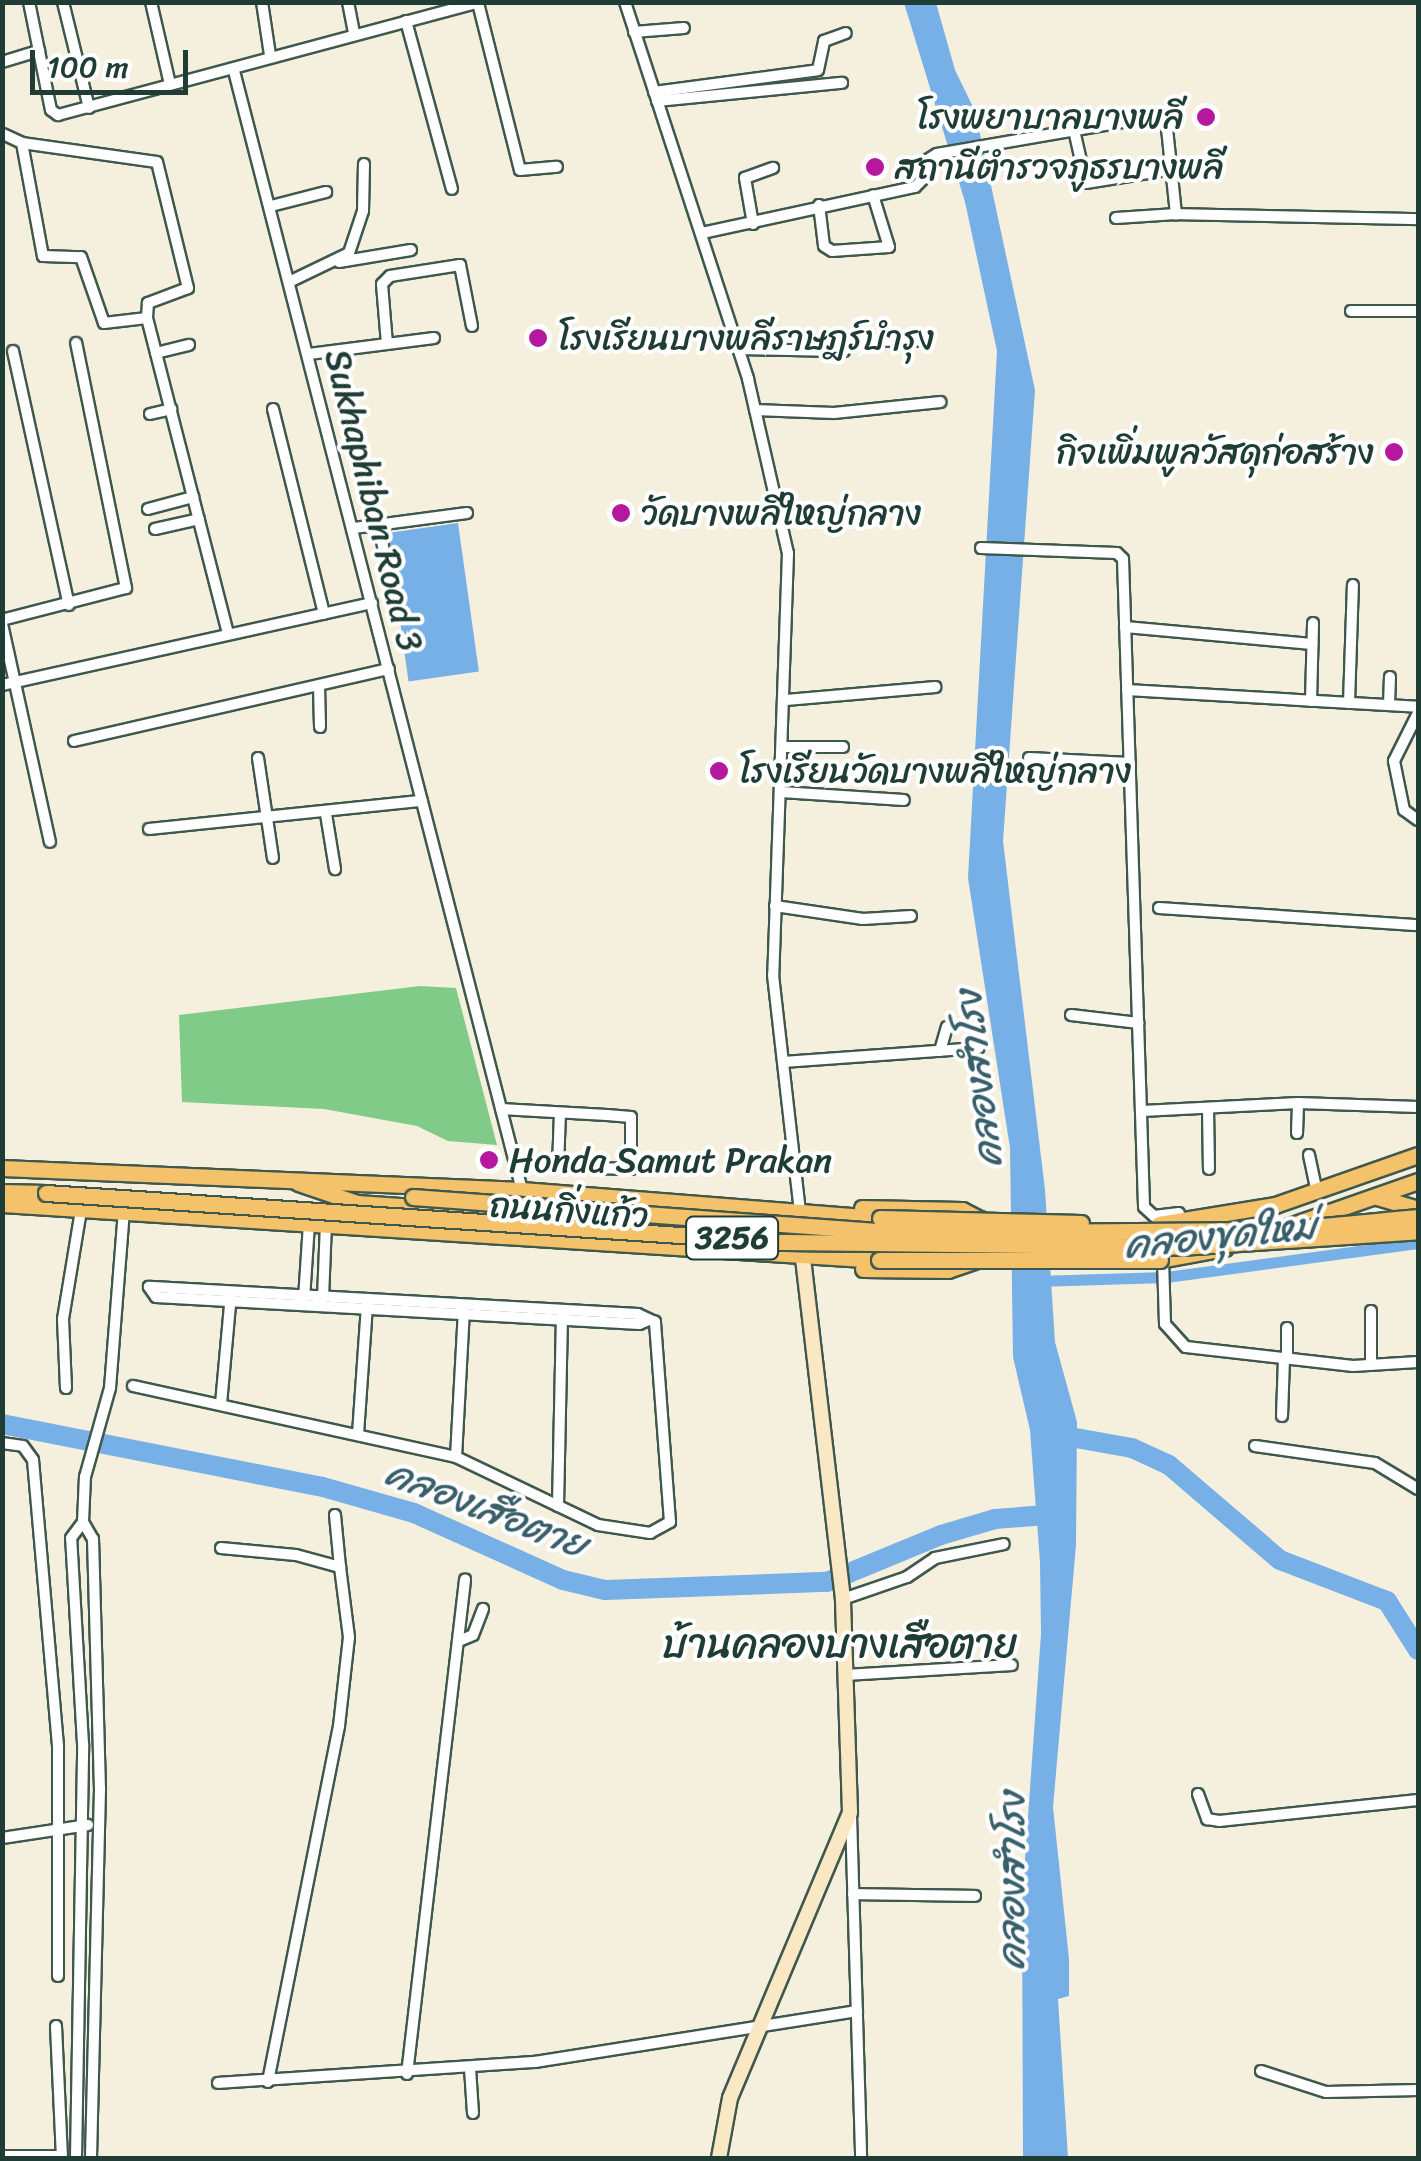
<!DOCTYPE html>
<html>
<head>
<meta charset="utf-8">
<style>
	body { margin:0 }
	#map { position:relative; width:1421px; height:2161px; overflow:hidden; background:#f5efde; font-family:Sriracha,"Playpen Sans Thai",sans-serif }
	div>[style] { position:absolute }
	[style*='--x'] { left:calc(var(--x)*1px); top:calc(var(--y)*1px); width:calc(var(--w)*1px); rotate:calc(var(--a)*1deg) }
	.green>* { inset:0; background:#81cb89 }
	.water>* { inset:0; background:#77afe7; transform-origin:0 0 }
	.canal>* { height:11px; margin:-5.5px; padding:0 5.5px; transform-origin:5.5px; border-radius:5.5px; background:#77afe7 }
	.river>* { height:20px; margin:-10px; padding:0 10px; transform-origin:10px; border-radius:10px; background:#77afe7 }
	.roads { filter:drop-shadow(2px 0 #3f584e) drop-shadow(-2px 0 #3f584e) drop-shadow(0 2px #3f584e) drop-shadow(0 -2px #3f584e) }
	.minor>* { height:10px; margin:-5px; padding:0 5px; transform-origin:5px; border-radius:5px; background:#fff }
	.secondary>* { height:14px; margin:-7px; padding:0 7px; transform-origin:7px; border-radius:7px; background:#fae7c3 }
	.primary>* { height:15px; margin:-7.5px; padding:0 7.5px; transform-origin:7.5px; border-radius:7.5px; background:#f3c26a }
	.bridges { filter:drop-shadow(2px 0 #3f584e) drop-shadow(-2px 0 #3f584e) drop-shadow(0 2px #3f584e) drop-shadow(0 -2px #3f584e) }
	.primary-bridge>* { height:15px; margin:-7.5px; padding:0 7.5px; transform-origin:7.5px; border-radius:7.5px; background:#f3c26a }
	.dots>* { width:28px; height:28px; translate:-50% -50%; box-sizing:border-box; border:5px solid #fff; border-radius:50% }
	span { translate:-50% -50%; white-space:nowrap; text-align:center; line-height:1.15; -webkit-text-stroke:8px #fff; paint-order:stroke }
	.shield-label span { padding:2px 8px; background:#fff; border:2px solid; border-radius:8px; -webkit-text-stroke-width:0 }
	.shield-label { font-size:32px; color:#1f3d34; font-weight:700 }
	.poi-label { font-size:35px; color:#1f3d34 }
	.right { translate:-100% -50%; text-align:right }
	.left { translate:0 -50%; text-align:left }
	.street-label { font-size:35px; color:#1f3d34 }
	.water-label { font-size:38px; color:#395f6a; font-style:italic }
	.quarter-label { font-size:40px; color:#1f3d34 }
	.frame { position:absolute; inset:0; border:5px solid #1f3d34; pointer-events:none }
	.scale { position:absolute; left:30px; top:50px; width:158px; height:45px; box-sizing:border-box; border:5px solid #1f3d34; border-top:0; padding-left:12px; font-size:30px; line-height:35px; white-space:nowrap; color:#1f3d34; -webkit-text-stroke:8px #fff; paint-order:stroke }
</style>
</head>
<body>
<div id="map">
	<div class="green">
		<i style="clip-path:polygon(420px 986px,456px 988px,497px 1145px,448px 1141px,417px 1126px,324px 1109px,182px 1102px,179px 1015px)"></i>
	</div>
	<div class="water">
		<i style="clip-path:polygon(904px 3px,936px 3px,955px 70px,975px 111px,1035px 390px,1003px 841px,1045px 1190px,1055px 1342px,1077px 1422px,1076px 1545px,1053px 1807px,1069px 1959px,1069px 1996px,1058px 1999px,1068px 2158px,1023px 2158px,1022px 1901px,1041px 1634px,1040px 1562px,1030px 1430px,1013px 1357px,1010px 1148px,968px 878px,997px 351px,965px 202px)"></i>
		<i style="left:458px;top:523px;width:150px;height:71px;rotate:82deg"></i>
	</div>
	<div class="canal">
		<i style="--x:1037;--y:1281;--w:129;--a:-1.8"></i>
		<i style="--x:1166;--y:1277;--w:254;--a:-7.7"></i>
	</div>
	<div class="river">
		<i style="--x:2;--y:1424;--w:327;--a:11.1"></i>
		<i style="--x:323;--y:1487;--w:95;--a:15.9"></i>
		<i style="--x:414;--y:1513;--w:163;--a:24.2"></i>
		<i style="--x:563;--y:1580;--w:43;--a:13.4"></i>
		<i style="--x:605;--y:1590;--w:222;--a:-2.1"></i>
		<i style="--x:827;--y:1582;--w:123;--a:-22.4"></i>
		<i style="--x:941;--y:1535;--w:56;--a:-16.5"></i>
		<i style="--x:995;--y:1519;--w:64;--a:-4.5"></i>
		<i style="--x:1059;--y:1435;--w:74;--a:10.1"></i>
		<i style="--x:1132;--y:1448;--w:41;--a:24.7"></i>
		<i style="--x:1169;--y:1465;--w:146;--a:40.6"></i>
		<i style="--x:1280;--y:1560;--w:115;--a:21"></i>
		<i style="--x:1387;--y:1601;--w:58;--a:57.7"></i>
	</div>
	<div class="roads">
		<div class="minor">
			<i style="--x:29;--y:2;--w:110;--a:78.5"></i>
			<i style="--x:51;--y:110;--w:9;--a:36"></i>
			<i style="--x:58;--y:115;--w:436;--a:-15"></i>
			<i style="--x:63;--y:2;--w:109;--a:76.2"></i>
			<i style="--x:151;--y:2;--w:84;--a:77"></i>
			<i style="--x:262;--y:2;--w:54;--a:81.4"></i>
			<i style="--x:348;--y:2;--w:33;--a:79"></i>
			<i style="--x:625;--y:2;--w:397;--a:71.9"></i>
			<i style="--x:748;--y:379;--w:179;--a:77.1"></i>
			<i style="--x:788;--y:553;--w:422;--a:92"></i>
			<i style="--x:773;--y:975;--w:238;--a:83.5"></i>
			<i style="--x:478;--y:3;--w:172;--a:75.9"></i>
			<i style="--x:520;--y:170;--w:37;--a:-5"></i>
			<i style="--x:406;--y:21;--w:174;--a:74.7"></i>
			<i style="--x:634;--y:32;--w:50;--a:-4.6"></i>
			<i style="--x:2;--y:62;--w:39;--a:-17"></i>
			<i style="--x:234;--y:71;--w:1155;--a:75.57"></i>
			<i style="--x:654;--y:92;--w:165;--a:-7.6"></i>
			<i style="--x:818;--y:70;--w:30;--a:-78"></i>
			<i style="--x:824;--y:41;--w:23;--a:-20"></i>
			<i style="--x:657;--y:101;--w:186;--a:-5.6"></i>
			<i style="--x:1074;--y:130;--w:54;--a:77.2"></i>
			<i style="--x:1086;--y:183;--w:88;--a:-9.1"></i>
			<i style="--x:3;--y:134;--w:21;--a:25"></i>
			<i style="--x:22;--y:143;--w:136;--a:8"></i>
			<i style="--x:157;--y:162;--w:130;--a:76.2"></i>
			<i style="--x:188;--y:288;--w:43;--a:159.4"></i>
			<i style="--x:148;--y:303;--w:15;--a:94"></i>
			<i style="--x:147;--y:318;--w:326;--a:75.6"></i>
			<i style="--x:22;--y:143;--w:115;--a:79.5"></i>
			<i style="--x:43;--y:256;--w:38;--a:2"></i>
			<i style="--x:81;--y:257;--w:70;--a:70.8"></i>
			<i style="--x:104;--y:323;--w:43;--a:-6.6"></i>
			<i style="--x:819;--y:205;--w:41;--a:83"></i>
			<i style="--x:824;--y:246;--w:9;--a:32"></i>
			<i style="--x:832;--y:251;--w:57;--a:-4"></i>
			<i style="--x:889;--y:247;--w:54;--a:-107.1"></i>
			<i style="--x:271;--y:206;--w:57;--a:-14.3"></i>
			<i style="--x:1116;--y:218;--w:60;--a:-3.8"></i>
			<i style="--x:1176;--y:214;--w:242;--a:1.2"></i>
			<i style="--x:753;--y:224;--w:47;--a:-99.9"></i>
			<i style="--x:745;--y:178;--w:30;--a:-20"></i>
			<i style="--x:702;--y:233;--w:218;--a:-12.2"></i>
			<i style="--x:915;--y:187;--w:11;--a:-45"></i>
			<i style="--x:923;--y:179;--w:17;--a:-87"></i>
			<i style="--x:924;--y:162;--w:15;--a:-32"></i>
			<i style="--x:937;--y:154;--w:223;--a:-9.8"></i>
			<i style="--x:1157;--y:116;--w:9;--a:18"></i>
			<i style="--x:1166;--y:119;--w:96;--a:84"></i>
			<i style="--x:339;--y:262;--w:73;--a:-9.5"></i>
			<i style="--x:291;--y:281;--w:64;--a:-25.8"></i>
			<i style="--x:349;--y:253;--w:44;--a:-71.6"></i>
			<i style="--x:363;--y:211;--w:47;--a:-88.8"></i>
			<i style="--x:1351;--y:311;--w:67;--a:0"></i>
			<i style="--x:387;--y:344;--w:60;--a:-94.8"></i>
			<i style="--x:382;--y:284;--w:11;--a:-45"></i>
			<i style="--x:390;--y:276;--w:71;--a:-8.9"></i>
			<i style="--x:460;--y:265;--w:62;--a:78.9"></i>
			<i style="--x:738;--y:349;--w:106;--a:1.1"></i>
			<i style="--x:807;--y:349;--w:10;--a:-66"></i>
			<i style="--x:811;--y:340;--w:104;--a:0.6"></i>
			<i style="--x:13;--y:351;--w:260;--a:77.6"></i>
			<i style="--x:156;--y:353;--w:34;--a:-14"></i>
			<i style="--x:309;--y:354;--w:126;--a:-7.3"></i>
			<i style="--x:273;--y:409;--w:211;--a:76"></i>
			<i style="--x:755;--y:410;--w:79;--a:2.2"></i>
			<i style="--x:834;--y:413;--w:107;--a:-5.9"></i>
			<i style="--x:150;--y:414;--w:22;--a:-13"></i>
			<i style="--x:148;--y:509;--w:47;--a:-14.9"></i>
			<i style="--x:379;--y:525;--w:59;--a:79.3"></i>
			<i style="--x:354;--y:528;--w:114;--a:-7.6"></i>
			<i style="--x:155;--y:529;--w:45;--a:-12.8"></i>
			<i style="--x:981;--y:548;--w:136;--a:2.1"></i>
			<i style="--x:1117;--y:553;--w:8;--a:45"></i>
			<i style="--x:1123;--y:559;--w:648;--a:88.14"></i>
			<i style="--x:1144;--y:1207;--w:13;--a:42"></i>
			<i style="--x:1154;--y:1216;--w:25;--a:-7"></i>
			<i style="--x:2;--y:620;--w:128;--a:-14.5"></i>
			<i style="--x:126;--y:588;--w:250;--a:-101.5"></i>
			<i style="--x:2;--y:624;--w:223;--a:77.6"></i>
			<i style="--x:1125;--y:627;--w:188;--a:5.2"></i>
			<i style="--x:2;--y:685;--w:379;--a:-12.5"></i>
			<i style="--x:319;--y:686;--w:41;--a:88.6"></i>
			<i style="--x:1127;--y:690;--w:291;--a:3.3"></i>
			<i style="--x:786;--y:700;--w:150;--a:-5"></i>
			<i style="--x:1311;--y:701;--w:78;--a:-88.5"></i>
			<i style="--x:1349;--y:703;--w:118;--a:-88.1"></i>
			<i style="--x:1389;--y:705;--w:28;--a:-88"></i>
			<i style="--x:1418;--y:713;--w:54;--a:116.6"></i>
			<i style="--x:1394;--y:761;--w:50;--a:78.5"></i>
			<i style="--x:1404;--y:810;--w:17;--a:36"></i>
			<i style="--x:74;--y:741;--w:323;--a:-12.9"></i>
			<i style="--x:783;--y:747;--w:60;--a:0"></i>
			<i style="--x:258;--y:758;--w:101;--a:81.5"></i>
			<i style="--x:1029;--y:758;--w:101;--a:2.8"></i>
			<i style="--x:782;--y:769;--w:52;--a:3.3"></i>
			<i style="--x:781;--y:792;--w:123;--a:3.7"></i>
			<i style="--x:326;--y:814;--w:56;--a:80.7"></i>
			<i style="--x:149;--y:829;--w:274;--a:-5.9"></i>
			<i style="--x:775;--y:906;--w:89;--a:8.4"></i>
			<i style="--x:863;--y:919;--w:48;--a:-3.6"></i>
			<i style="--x:1159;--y:908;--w:260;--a:3.8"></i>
			<i style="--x:1071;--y:1015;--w:68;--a:6.7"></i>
			<i style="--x:940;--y:1051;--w:25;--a:-74"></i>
			<i style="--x:783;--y:1062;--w:196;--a:-4.1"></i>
			<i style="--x:1208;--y:1108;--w:61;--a:89.1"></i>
			<i style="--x:501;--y:1109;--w:106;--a:3.2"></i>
			<i style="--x:607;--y:1115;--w:24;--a:5"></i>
			<i style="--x:631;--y:1117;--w:52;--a:90"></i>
			<i style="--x:631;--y:1169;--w:73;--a:-178.4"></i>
			<i style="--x:558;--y:1167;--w:54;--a:-87.9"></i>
			<i style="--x:1142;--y:1111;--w:156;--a:-2.9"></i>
			<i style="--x:1298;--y:1103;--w:120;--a:1.9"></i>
			<i style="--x:1297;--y:1133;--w:30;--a:-88"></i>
			<i style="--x:1309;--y:1155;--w:38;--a:78"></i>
			<i style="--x:1163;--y:1260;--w:64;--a:88.2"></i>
			<i style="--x:1165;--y:1324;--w:31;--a:48"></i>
			<i style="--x:1186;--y:1347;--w:168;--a:6.5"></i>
			<i style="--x:1353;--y:1366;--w:65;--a:-3.5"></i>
			<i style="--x:323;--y:1298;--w:74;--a:-87.7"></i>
			<i style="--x:304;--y:1299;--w:76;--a:-86.2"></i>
			<i style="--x:1371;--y:1311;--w:54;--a:90"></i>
			<i style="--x:1287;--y:1358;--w:30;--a:-90"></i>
			<i style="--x:133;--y:1386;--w:331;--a:12.4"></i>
			<i style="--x:456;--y:1457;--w:157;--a:25.6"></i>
			<i style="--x:598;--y:1525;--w:53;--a:8.7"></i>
			<i style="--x:650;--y:1533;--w:23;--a:-29"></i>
			<i style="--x:670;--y:1522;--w:201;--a:-94.3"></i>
			<i style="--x:655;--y:1322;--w:19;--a:-155"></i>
			<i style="--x:638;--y:1314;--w:490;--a:-176.8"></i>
			<i style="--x:149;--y:1287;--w:12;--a:55"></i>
			<i style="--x:156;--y:1297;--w:484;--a:3.2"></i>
			<i style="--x:639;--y:1324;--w:11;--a:-22"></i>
			<i style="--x:66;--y:1388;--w:69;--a:-92.5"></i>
			<i style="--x:63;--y:1319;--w:110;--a:-80.6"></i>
			<i style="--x:221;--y:1404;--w:109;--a:-84.8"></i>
			<i style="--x:1282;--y:1416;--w:58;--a:-88"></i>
			<i style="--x:358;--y:1434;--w:130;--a:-86"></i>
			<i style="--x:2;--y:1443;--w:21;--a:8"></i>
			<i style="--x:23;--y:1446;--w:17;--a:54"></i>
			<i style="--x:33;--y:1460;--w:288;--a:85"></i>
			<i style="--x:58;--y:1747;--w:229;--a:90"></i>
			<i style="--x:1255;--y:1446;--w:121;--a:8.1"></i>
			<i style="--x:1375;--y:1463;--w:50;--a:31.2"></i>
			<i style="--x:456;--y:1457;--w:147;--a:-86.9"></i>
			<i style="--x:558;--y:1506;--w:190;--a:-88.8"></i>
			<i style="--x:335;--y:1515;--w:52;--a:84.5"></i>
			<i style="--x:83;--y:1522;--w:20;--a:60"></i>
			<i style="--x:93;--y:1539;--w:250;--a:88.4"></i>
			<i style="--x:100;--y:1789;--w:369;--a:91.4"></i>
			<i style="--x:221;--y:1548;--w:75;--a:5.3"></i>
			<i style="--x:296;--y:1555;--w:46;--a:15.3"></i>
			<i style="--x:340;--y:1567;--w:71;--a:82.7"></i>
			<i style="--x:349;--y:1637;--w:90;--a:96.4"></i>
			<i style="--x:339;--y:1726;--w:363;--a:101.3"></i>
			<i style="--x:843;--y:1599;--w:68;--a:-19"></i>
			<i style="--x:907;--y:1577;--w:34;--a:-34"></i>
			<i style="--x:935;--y:1558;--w:70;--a:-11.5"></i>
			<i style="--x:459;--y:1641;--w:15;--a:-23"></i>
			<i style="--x:473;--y:1635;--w:28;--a:-69"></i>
			<i style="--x:846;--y:1675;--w:166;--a:-3.4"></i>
			<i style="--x:1198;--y:1794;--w:27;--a:70"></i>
			<i style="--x:1207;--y:1819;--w:12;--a:9"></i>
			<i style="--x:1219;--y:1821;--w:200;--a:-6"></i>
			<i style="--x:851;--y:1815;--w:343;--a:88.3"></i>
			<i style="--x:2;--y:1838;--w:87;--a:-8.6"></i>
			<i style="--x:853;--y:1894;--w:122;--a:0.9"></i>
			<i style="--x:56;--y:2026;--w:132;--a:87.4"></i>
			<i style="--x:470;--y:2068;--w:45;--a:86.2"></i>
			<i style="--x:1261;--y:2071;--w:68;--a:17.9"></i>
			<i style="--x:1326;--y:2092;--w:92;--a:-1.2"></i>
			<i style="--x:407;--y:2074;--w:498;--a:-83.3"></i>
			<i style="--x:218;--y:2083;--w:318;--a:-3.8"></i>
			<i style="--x:535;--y:2062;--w:326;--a:-9"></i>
			<i style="--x:2;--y:2156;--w:59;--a:0"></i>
			<i style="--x:76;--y:2158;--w:414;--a:-89"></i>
			<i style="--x:83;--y:1744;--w:206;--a:-93.3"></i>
			<i style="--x:71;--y:1538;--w:20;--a:-53"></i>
			<i style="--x:83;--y:1522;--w:45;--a:-87.5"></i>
			<i style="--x:85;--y:1477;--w:92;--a:-74.3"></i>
			<i style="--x:110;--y:1388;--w:177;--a:-85.5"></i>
		</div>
		<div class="secondary">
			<i style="--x:719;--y:2158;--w:61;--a:-79.6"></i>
			<i style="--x:730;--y:2098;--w:310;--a:-67.2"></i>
			<i style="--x:850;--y:1812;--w:213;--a:-91.9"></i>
			<i style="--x:843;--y:1599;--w:345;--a:-96.7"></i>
		</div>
		<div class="primary">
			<i style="--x:2;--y:1168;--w:520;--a:2.42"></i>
			<i style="--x:522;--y:1190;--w:359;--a:4.5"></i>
			<i style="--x:298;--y:1183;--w:62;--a:18.7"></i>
			<i style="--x:357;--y:1203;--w:442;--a:4"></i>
			<i style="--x:798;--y:1234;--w:21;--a:-19"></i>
			<i style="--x:2;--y:1192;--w:44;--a:1.3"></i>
			<i style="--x:1377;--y:1197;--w:43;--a:16.3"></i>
			<i style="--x:2;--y:1204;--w:879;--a:3.65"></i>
			<i style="--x:862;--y:1208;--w:100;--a:1.1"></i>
			<i style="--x:962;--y:1210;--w:20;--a:27"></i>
			<i style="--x:980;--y:1219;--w:7;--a:90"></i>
			<i style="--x:1159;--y:1224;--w:118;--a:-9.3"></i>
			<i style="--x:1275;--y:1205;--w:151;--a:-19.3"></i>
			<i style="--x:1289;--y:1226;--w:137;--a:-19.2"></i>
			<i style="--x:1160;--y:1260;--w:66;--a:-10.5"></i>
			<i style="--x:863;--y:1269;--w:85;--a:0.7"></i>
			<i style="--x:948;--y:1270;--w:28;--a:-19"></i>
		</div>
	</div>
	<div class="bridges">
		<div class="primary-bridge">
			<i style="--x:46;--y:1193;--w:742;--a:3.79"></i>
			<i style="--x:786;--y:1242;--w:394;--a:0.7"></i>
			<i style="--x:1180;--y:1247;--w:239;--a:-3.8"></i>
			<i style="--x:413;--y:1197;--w:492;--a:4.2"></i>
			<i style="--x:904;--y:1233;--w:376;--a:-0.5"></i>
			<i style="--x:1280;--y:1230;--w:139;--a:-5.4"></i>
			<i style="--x:880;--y:1218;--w:201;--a:1.4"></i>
			<i style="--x:879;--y:1260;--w:281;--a:0"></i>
		</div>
	</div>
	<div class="dots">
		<i style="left:1206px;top:117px;background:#b5179e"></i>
		<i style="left:875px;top:167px;background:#b5179e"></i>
		<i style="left:538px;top:338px;background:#b5179e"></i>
		<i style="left:1394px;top:452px;background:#b5179e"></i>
		<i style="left:621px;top:513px;background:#b5179e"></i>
		<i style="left:719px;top:771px;background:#b5179e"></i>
		<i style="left:489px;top:1160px;background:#b5179e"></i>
	</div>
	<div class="shield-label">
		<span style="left:732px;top:1238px">3256</span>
	</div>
	<div class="poi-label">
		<span class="right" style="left:1184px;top:117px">โรงพยาบาลบางพลี</span>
		<span class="left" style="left:895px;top:167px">สถานีตำรวจภูธรบางพลี</span>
		<span class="left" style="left:558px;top:338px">โรงเรียนบางพลีราษฎร์บำรุง</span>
		<span class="right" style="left:1374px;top:452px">กิจเพิ่มพูลวัสดุก่อสร้าง</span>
		<span class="left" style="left:641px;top:513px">วัดบางพลีใหญ่กลาง</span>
		<span class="left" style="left:739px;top:771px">โรงเรียนวัดบางพลีใหญ่กลาง</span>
		<span class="left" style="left:509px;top:1160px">Honda Samut Prakan</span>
	</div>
	<div class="street-label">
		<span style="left:374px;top:500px;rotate:76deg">Sukhaphiban Road 3</span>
		<span style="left:569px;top:1210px;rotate:4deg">ถนนกิ่งแก้ว</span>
	</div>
	<div class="water-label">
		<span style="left:979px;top:1079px;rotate:-97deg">คลองสำโรง</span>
		<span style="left:1220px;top:1236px;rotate:-6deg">คลองขุดใหม่</span>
		<span style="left:486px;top:1509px;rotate:21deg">คลองเสือตาย</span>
		<span style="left:1012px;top:1881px;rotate:-90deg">คลองสำโรง</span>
	</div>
	<div class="quarter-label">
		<span style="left:840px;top:1644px">บ้านคลองบางเสือตาย</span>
	</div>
	<div class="frame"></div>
	<div class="scale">100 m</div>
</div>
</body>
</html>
